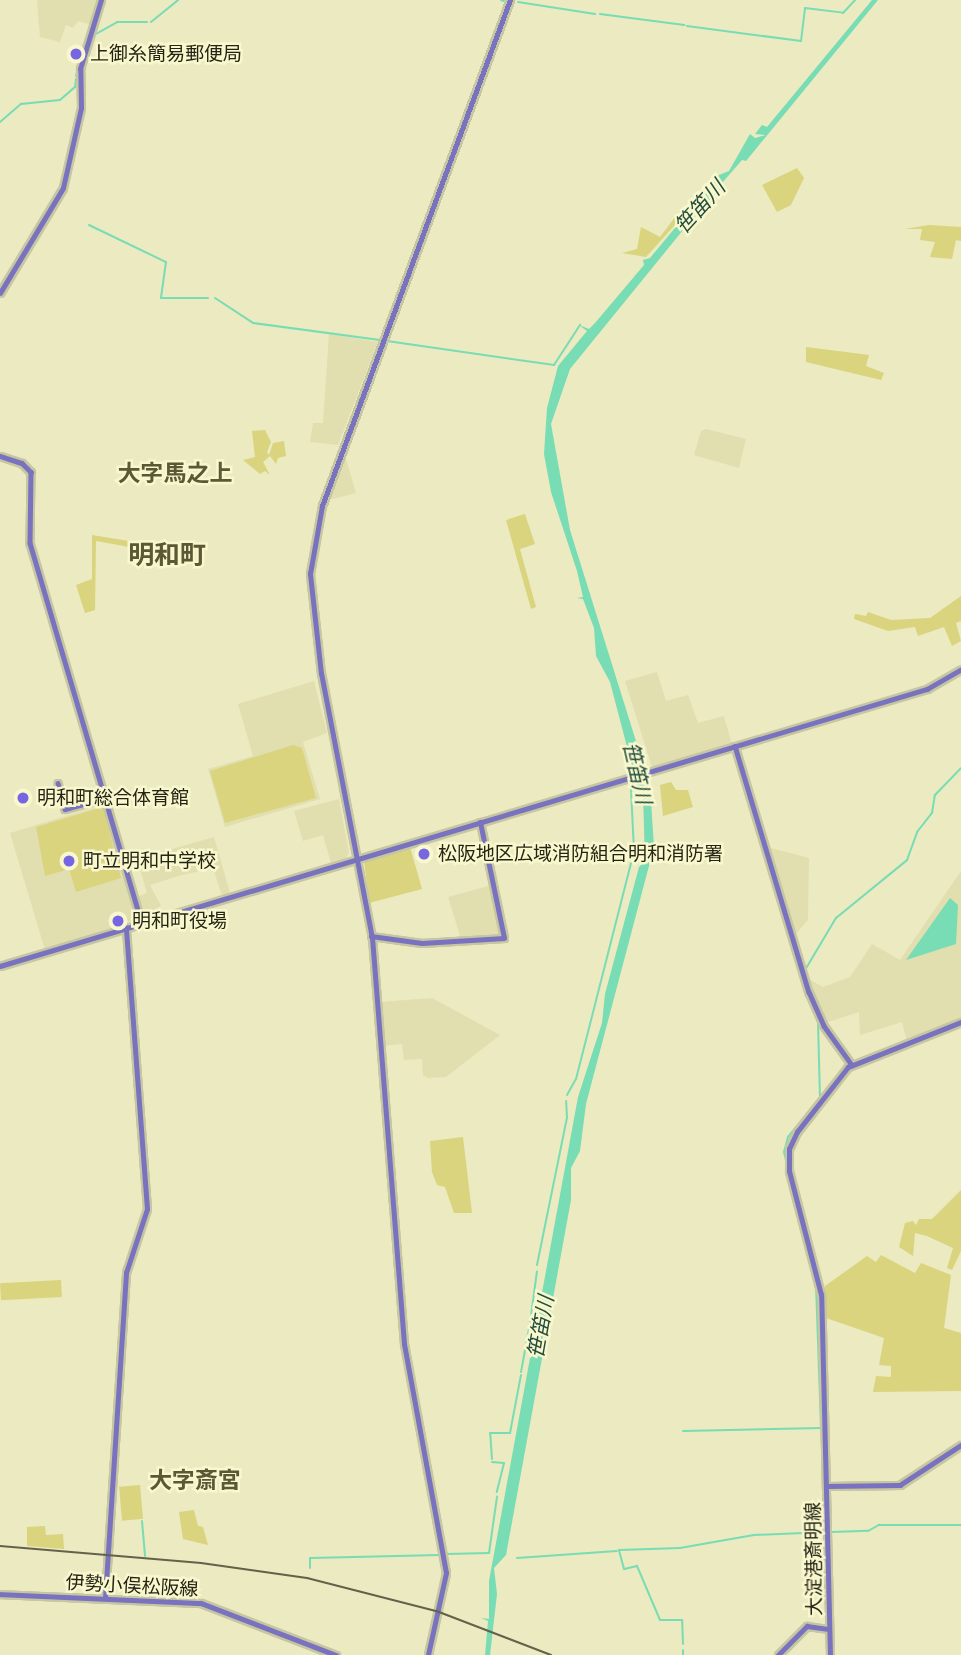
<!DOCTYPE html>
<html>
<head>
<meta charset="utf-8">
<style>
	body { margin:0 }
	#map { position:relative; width:961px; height:1655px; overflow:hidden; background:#ebeac1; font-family:"PT Sans Narrow","Noto Sans JP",sans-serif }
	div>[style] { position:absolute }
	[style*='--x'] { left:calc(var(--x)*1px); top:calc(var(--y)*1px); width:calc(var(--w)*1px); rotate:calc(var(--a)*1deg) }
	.built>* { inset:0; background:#e1dfaf }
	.green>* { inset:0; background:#d9d47d; transform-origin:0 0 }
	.water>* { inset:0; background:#78dcb4 }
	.stream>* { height:2px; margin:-1px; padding:0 1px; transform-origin:1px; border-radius:1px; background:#78dcb4 }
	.roads { filter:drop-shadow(2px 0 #c7c6a2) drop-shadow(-2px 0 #c7c6a2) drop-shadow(0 2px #c7c6a2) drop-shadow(0 -2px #c7c6a2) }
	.secondary>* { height:4.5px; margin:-2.25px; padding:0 2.25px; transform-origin:2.25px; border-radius:2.25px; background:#7872bf }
	.rail>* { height:2px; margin:-1px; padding:0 1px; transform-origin:1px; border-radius:1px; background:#62624a }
	.dots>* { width:19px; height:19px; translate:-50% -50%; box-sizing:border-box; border:4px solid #f9f7ce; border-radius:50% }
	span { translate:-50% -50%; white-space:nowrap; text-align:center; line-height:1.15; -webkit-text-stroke:5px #f9f7ce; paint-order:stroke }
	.poi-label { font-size:19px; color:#242414 }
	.left { translate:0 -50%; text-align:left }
	.street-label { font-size:19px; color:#242414 }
	.water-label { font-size:21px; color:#224d3d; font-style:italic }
	.quarter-label { font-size:23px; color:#5b5935; font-weight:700 }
	.district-label { font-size:26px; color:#5b5935; font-weight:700 }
</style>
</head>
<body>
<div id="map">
	<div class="built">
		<i style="clip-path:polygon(37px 0,99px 0,92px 25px,78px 21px,73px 28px,66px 25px,60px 42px,40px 37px)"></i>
		<i style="clip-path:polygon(329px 334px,378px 342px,338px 445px,310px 442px,313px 423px,323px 423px)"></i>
		<i style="clip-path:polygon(706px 429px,746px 439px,739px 468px,694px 455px,701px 431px)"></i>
		<i style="clip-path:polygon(344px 452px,356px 493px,329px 500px,329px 494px)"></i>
		<i style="clip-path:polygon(657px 672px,666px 701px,688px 695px,698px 723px,724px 716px,732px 745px,652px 767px,625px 681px)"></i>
		<i style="clip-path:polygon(314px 681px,327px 733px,303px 742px,320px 799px,225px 827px,208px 769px,253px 756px,238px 704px)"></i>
		<i style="clip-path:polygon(339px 799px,349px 852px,346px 859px,331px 863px,323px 835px,303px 841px,294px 811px)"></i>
		<i style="clip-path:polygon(103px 805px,135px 918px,119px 928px,45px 950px,10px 833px)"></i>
		<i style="clip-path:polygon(214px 837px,230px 893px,222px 896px,213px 868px,178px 876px,150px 885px,161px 906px,142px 915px,137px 897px,147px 893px,137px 859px)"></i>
		<i style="clip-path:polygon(767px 847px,809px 858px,808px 920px,795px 935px)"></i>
		<i style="clip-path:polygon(961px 871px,961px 1020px,907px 1041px,902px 1022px,860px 1035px,859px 1012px,825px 1023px,807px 978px,823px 987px,850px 977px,872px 944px,900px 960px)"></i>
		<i style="clip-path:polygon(492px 885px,501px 935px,461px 939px,448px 897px)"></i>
		<i style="clip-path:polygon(432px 998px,500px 1035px,446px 1077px,428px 1078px,423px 1075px,422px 1059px,404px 1060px,402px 1044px,383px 1046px,380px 1002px)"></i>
	</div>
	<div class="green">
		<i style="clip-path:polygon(797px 168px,804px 178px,791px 205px,777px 212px,762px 185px)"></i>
		<i style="clip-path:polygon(682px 208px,683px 216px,646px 257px,622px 253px,637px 249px,641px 227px,660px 237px)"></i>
		<i style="clip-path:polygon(929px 225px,961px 227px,961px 241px,956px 240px,952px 259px,930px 257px,935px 242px,920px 240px,922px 229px,905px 229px)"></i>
		<i style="clip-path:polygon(806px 347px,869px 355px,866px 366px,884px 373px,881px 380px,806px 362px)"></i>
		<i style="clip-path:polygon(265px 430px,271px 442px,267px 452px,269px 455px,273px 443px,284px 441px,286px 456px,278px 458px,276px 464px,270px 456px,263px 462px,270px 475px,265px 471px,260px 474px,243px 460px,255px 457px,252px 431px)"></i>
		<i style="clip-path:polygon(525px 514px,535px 544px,520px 549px,536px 607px,531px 609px,506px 520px)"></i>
		<i style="clip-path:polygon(92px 535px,135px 542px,135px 548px,96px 541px,95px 610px,85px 613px,76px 585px,92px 579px)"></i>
		<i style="clip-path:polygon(961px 596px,961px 621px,956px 623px,961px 641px,952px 646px,944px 627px,918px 636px,915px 627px,888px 631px,854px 619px,855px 614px,866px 616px,868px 612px,891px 620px,930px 618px)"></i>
		<i style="clip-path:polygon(293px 745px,302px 748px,316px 798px,225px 823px,210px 771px)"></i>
		<i style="clip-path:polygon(671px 782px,676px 790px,688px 790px,693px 807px,663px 816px,660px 785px)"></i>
		<i style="clip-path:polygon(103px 807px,121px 878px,76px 892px,69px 869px,45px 876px,36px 827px)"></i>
		<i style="clip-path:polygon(410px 847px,422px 889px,369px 903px,364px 860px)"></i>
		<i style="clip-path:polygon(463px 1137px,472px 1213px,454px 1213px,445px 1187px,437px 1185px,432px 1172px,430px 1141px)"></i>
		<i style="clip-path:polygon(961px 1190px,961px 1251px,952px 1270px,947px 1268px,953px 1248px,927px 1236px,915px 1233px,913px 1256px,899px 1247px,905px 1223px,913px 1221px,916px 1225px,919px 1219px,932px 1219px)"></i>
		<i style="clip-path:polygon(881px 1255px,915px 1273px,921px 1263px,951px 1275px,944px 1328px,961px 1333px,961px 1391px,873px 1392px,876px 1376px,891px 1377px,891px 1366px,879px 1365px,884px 1338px,826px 1318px,825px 1286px,867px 1256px,876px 1262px)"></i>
		<i style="left:61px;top:1280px;width:17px;height:61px;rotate:87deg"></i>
		<i style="left:140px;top:1485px;width:34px;height:21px;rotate:85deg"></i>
		<i style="clip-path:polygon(194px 1510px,198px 1526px,203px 1527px,208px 1545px,183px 1539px,179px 1512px)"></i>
		<i style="clip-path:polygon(45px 1526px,46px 1535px,63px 1534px,64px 1549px,27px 1546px,27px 1527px)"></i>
	</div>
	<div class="water">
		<i style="clip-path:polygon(872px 0,878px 0,746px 161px,742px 160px,722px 183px,718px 189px,725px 186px,701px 208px,570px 369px,551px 424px,570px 530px,650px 786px,654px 847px,586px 1104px,580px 1151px,571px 1168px,571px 1200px,506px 1555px,494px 1568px,497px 1594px,490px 1655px,485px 1655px,488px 1621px,481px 1618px,489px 1619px,489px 1581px,578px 1097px,602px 1023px,605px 994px,639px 867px,645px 861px,643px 794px,632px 783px,636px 781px,610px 682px,596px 656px,594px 628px,583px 599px,577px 598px,583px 597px,577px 571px,551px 492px,544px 454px,547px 408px,558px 366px,587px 331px,579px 325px,589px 329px,595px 323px,644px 265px,643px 260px,650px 258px,719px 175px,729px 171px,750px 134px,755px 138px,766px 135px,755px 134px,762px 125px,767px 127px)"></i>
		<i style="clip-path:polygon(950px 898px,958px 905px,956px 944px,906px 960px)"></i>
	</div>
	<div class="stream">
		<i style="--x:501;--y:0;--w:3;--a:18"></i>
		<i style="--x:518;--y:2;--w:78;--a:8.9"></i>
		<i style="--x:600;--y:14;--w:85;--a:7.5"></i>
		<i style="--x:151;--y:22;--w:35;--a:-39"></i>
		<i style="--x:687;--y:26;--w:115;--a:7.5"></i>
		<i style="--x:801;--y:41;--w:33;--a:-83"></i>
		<i style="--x:805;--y:8;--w:38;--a:7"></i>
		<i style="--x:843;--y:13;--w:18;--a:-47"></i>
		<i style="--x:94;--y:35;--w:26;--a:-29"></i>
		<i style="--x:117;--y:22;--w:30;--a:0"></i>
		<i style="--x:76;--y:76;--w:24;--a:-75"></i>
		<i style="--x:0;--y:122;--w:28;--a:-41"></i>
		<i style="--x:21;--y:104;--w:39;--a:-6"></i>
		<i style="--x:60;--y:100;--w:20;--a:-41"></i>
		<i style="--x:75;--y:87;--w:8;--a:-83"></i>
		<i style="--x:89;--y:225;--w:85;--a:25.7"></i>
		<i style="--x:166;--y:262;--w:36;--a:98"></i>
		<i style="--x:161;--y:298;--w:47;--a:0"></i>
		<i style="--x:215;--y:298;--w:45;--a:33.3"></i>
		<i style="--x:253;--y:323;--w:128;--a:7.6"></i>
		<i style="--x:387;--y:341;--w:169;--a:8.2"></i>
		<i style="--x:554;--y:365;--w:48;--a:-57"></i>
		<i style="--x:805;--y:970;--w:61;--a:-59.2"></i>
		<i style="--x:836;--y:918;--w:92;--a:-39.2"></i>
		<i style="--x:907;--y:860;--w:30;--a:-70"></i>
		<i style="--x:917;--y:832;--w:24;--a:-52"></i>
		<i style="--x:932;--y:813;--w:18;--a:-81"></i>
		<i style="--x:935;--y:795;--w:37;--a:-46"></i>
		<i style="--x:567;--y:1095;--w:18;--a:-61"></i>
		<i style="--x:576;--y:1079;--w:235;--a:-75.7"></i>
		<i style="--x:634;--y:851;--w:62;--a:-92.8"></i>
		<i style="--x:800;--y:1220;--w:70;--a:-103.2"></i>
		<i style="--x:784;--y:1152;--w:16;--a:-75"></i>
		<i style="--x:788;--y:1137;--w:50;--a:-50.6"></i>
		<i style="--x:820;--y:1098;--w:76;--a:-91.5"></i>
		<i style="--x:818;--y:1022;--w:51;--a:-108.4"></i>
		<i style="--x:537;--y:1265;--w:150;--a:-78.5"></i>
		<i style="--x:567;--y:1118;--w:17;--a:-93"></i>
		<i style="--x:531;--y:1316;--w:45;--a:-82.4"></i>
		<i style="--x:521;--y:1372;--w:55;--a:-79.5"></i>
		<i style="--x:683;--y:1431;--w:138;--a:-1.2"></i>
		<i style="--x:821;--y:1428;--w:145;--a:-92"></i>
		<i style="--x:492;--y:1459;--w:26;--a:-94"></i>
		<i style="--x:490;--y:1433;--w:20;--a:0"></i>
		<i style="--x:510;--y:1433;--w:59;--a:-79.3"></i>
		<i style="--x:492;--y:1462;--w:12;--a:5"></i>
		<i style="--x:504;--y:1463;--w:30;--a:104"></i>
		<i style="--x:142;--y:1521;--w:35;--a:85"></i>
		<i style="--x:832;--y:1532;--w:36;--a:-2"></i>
		<i style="--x:868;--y:1531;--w:13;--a:-29"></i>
		<i style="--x:879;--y:1525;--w:82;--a:0"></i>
		<i style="--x:447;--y:1554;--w:42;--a:-1.4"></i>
		<i style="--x:489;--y:1553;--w:57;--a:-81.9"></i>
		<i style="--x:517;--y:1558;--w:100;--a:-4"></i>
		<i style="--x:310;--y:1568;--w:10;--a:-90"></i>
		<i style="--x:310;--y:1558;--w:130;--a:-1.3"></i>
		<i style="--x:683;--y:1644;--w:24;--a:-92"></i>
		<i style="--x:682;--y:1620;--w:22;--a:180"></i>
		<i style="--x:660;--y:1620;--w:59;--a:-113.1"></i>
		<i style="--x:637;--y:1566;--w:13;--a:167"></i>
		<i style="--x:624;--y:1569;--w:20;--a:-105"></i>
		<i style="--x:619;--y:1550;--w:61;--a:-1.9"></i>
		<i style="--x:680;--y:1548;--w:75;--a:-10"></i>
		<i style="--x:754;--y:1535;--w:72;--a:-2.4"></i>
		<i style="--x:683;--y:1650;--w:5;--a:90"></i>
	</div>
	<div class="roads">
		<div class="secondary">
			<i style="--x:0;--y:293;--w:122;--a:-59"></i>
			<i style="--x:63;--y:188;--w:82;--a:-77.3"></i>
			<i style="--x:81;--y:108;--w:39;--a:-91"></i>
			<i style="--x:80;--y:69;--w:72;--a:-73.1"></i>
			<i style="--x:0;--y:456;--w:23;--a:18"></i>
			<i style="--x:22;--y:463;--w:13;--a:45"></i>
			<i style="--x:31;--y:472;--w:71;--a:90.8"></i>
			<i style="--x:30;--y:543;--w:396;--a:73.6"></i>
			<i style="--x:735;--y:746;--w:257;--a:73.3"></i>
			<i style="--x:809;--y:992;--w:37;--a:66"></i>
			<i style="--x:824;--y:1026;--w:48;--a:54.3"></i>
			<i style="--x:58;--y:783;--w:27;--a:75"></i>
			<i style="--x:65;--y:809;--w:41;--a:-15.4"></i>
			<i style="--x:371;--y:936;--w:51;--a:7.8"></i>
			<i style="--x:422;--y:943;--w:82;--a:-3.5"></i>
			<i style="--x:504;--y:938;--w:118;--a:-101.7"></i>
			<i style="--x:0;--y:966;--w:968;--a:-16.64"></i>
			<i style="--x:927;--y:689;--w:39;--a:-30"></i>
			<i style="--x:827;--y:1486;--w:73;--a:-0.8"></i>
			<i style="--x:900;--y:1485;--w:73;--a:-33.3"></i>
			<i style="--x:0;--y:1594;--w:201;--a:2.6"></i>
			<i style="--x:201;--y:1603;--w:145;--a:21.1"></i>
			<i style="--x:105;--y:1598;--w:326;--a:-86.3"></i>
			<i style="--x:126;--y:1273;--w:67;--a:-71.8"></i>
			<i style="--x:147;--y:1209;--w:282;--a:-94.3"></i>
			<i style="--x:428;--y:1655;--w:84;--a:-77.6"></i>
			<i style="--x:446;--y:1573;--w:233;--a:-100.4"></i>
			<i style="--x:404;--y:1344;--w:407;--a:-94.5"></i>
			<i style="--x:372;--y:938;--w:269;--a:-100.9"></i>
			<i style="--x:321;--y:674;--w:101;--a:-96.3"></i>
			<i style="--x:310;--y:574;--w:69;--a:-80"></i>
			<i style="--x:322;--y:506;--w:540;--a:-69.62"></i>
			<i style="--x:778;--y:1655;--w:41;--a:-45"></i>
			<i style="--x:807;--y:1626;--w:22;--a:8"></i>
			<i style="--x:830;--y:1655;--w:360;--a:-91.4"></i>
			<i style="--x:821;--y:1295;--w:128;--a:-104.5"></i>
			<i style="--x:789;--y:1171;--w:22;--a:-90"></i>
			<i style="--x:789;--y:1149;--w:19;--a:-65"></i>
			<i style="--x:797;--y:1132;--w:83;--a:-51.9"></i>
			<i style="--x:848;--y:1067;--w:122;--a:-21.7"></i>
		</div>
	</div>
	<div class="rail">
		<i style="--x:0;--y:1546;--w:202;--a:4.8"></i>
		<i style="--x:201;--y:1563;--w:107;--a:8.1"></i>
		<i style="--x:307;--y:1578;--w:136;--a:14.4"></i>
		<i style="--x:439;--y:1612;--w:120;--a:21"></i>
	</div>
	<div class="dots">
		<i style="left:76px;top:54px;background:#7766e1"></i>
		<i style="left:23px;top:798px;background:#7766e1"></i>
		<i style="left:424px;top:854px;background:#7766e1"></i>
		<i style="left:69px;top:861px;background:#7766e1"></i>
		<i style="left:118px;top:921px;background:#7766e1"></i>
	</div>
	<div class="poi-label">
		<span class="left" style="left:90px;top:54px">上御糸簡易郵便局</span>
		<span class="left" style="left:37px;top:798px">明和町総合体育館</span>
		<span class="left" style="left:438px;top:854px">松阪地区広域消防組合明和消防署</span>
		<span class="left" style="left:83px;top:861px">町立明和中学校</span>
		<span class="left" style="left:132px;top:921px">明和町役場</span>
	</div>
	<div class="street-label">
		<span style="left:814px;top:1559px;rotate:-91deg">大淀港斎明線</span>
		<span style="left:132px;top:1586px;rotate:3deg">伊勢小俣松阪線</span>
	</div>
	<div class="water-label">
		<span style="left:700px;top:207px;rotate:-48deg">笹笛川</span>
		<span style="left:637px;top:773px;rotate:77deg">笹笛川</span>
		<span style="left:541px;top:1327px;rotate:-80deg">笹笛川</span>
	</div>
	<div class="quarter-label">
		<span style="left:175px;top:473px">大字馬之上</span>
		<span style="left:195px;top:1480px">大字斎宮</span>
	</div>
	<div class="district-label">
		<span style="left:167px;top:555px">明和町</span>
	</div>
</div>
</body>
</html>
